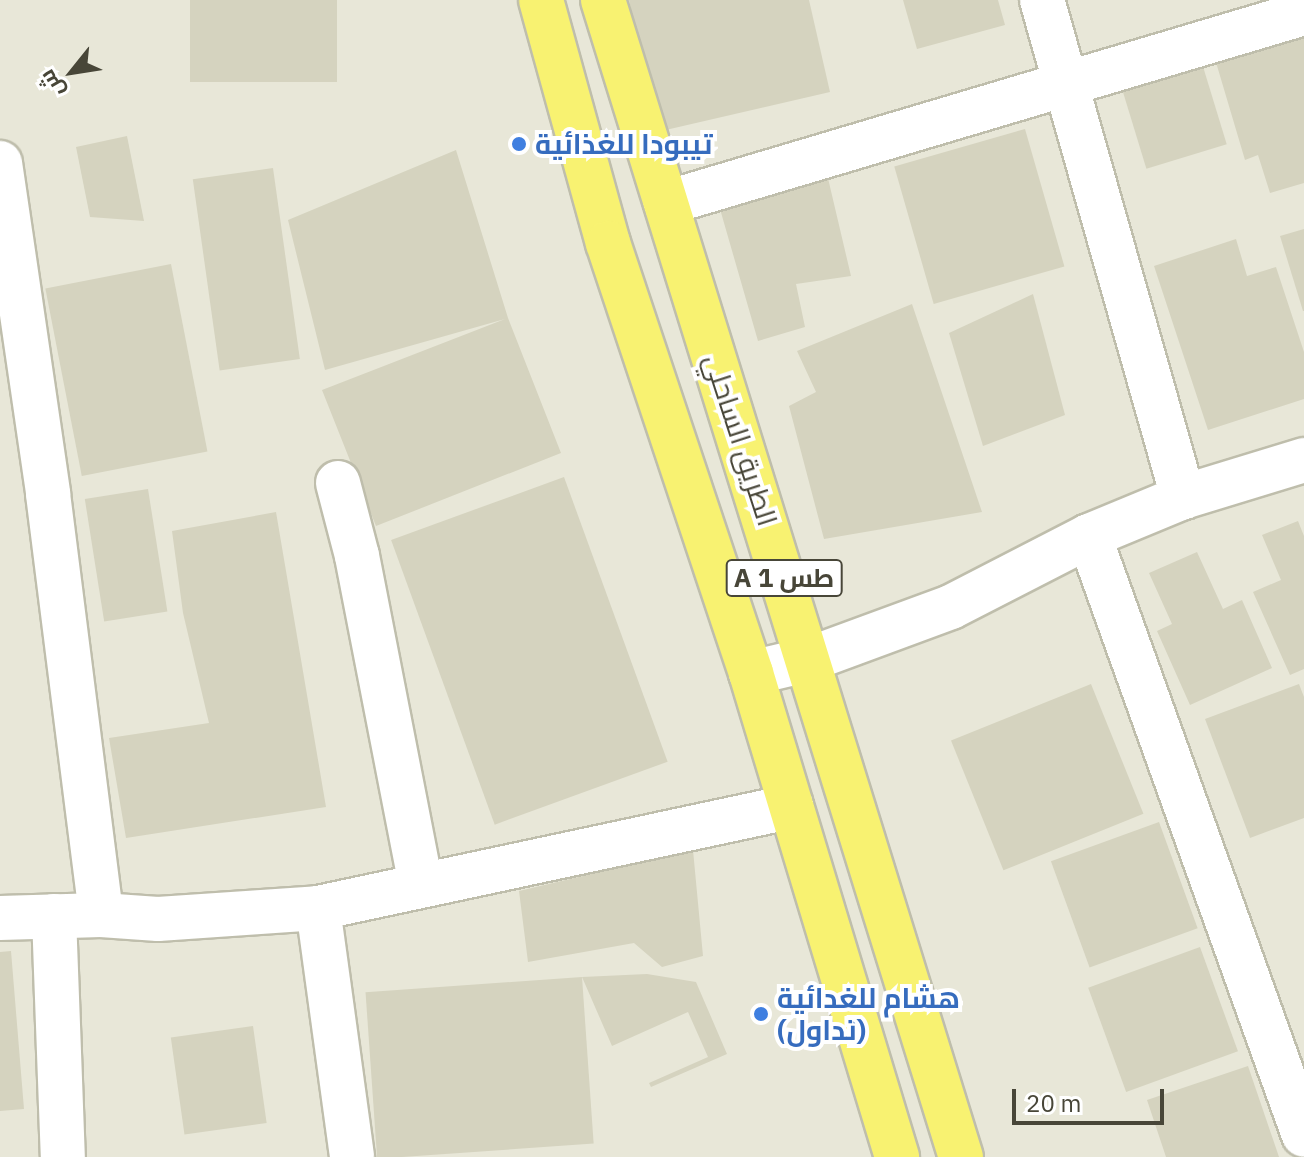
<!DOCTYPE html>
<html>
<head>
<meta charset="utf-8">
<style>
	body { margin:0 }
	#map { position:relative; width:1304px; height:1157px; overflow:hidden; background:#f4f4ea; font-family:"IBM Plex Sans",Cairo,sans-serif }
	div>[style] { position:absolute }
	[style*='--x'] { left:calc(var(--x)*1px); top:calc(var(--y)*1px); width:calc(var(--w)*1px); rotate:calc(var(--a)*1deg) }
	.residential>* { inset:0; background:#e8e7d8; transform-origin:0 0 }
	.building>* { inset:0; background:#d5d3bf; transform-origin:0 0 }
	.roads { filter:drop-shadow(2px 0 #bfbeac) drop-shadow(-2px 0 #bfbeac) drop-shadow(0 2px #bfbeac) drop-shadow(0 -2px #bfbeac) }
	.street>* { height:44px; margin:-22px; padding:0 22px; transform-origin:22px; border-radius:22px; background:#fff }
	.highway>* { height:44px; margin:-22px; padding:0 22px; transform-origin:22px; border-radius:22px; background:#f8f271 }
	.dots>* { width:22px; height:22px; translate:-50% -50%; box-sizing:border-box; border:4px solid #fff; border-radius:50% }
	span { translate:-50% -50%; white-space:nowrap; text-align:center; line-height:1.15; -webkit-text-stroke:8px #fff; paint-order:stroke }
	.shield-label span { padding:2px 6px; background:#fff; border:2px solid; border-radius:6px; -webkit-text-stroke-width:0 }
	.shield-label { font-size:26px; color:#484638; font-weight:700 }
	.shop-label { font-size:28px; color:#366cbe; font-weight:700 }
	.left { translate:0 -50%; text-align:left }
	.street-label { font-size:28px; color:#484638 }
	.north { position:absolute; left:32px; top:32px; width:80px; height:80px; -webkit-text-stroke:6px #fff; paint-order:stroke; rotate:240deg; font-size:22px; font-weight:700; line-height:32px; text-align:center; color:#484638 }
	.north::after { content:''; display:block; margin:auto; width:28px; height:36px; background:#484638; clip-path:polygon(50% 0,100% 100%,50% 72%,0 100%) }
	.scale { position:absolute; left:1012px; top:1089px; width:152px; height:36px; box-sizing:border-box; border:4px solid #484638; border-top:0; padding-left:10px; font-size:24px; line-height:28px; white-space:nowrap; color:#484638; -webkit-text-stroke:6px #fff; paint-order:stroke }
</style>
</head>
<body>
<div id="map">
	<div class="residential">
		<i style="left:0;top:0;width:1304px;height:1157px"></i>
	</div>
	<div class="building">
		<i style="left:190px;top:0;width:147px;height:82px"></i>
		<i style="clip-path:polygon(629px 0,809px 0,830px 92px,657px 132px)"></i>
		<i style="clip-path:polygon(903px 0,998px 0,1005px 25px,917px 49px)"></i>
		<i style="clip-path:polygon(1304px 32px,1304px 183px,1270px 193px,1258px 155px,1245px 160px,1215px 59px)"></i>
		<i style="left:1201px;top:60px;width:88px;height:84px;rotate:73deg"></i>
		<i style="left:1025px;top:129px;width:143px;height:136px;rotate:74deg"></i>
		<i style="clip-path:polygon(127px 136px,144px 221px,90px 217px,76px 147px)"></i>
		<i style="clip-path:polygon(456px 150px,508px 318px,561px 453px,376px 526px,322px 390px,505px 319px,325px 370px,288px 220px)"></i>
		<i style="left:273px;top:168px;width:193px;height:81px;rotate:82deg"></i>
		<i style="clip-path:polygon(827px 174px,851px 276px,796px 284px,805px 327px,758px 341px,720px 209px)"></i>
		<i style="clip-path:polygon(1304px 229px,1304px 311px,1303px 311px,1280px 236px)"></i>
		<i style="clip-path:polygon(1236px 239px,1247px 276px,1276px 267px,1304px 352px,1304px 399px,1208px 430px,1154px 266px)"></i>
		<i style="left:171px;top:264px;width:191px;height:128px;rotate:79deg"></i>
		<i style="clip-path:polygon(1033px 294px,1065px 415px,983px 446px,949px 333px)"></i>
		<i style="clip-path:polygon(912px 304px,982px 512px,824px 539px,789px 406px,816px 392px,797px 351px)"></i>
		<i style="left:564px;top:477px;width:303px;height:184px;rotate:70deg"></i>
		<i style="left:148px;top:489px;width:124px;height:64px;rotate:81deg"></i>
		<i style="clip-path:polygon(276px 512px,326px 807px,126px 838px,109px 738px,209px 723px,183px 613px,172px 531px)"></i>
		<i style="clip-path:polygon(1298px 521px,1304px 536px,1304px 669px,1290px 675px,1253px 592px,1281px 580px,1262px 535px)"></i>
		<i style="clip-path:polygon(1197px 552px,1223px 609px,1242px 600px,1272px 668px,1190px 705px,1157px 631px,1172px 624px,1149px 573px)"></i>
		<i style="left:1091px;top:684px;width:140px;height:151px;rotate:68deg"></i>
		<i style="clip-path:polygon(1299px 684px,1304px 697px,1304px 818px,1250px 838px,1205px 719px)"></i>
		<i style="left:1159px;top:822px;width:113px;height:115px;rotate:70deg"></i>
		<i style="clip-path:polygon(693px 850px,703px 956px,662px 967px,634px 943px,528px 962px,519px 891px)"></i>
		<i style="left:1200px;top:947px;width:111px;height:119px;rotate:70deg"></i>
		<i style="clip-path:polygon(11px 951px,24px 1109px,0 1111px,0 952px)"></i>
		<i style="clip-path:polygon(647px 974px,696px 982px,727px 1054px,651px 1087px,649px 1083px,708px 1057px,688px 1012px,612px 1046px,582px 977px)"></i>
		<i style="left:582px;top:977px;width:167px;height:217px;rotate:86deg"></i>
		<i style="left:253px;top:1026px;width:98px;height:83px;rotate:82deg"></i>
		<i style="clip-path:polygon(1248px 1066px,1279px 1157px,1166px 1157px,1147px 1100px)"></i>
	</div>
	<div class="roads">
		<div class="street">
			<i style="--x:1042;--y:0;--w:517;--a:74.16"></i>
			<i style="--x:0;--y:163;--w:334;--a:81.7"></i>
			<i style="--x:48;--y:494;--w:424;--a:82.8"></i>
			<i style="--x:666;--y:203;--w:666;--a:-16.58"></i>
			<i style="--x:338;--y:483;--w:75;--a:75.4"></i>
			<i style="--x:357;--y:556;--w:334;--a:79"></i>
			<i style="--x:1089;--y:536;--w:636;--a:70.26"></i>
			<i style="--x:751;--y:673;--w:61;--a:-13.3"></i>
			<i style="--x:810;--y:659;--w:150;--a:-20.2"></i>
			<i style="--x:951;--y:607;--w:155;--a:-27.2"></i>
			<i style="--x:1089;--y:536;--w:102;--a:-22.5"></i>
			<i style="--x:1183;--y:497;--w:127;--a:-17"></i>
			<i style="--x:318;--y:908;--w:251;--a:82.2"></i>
			<i style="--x:54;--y:916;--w:241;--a:87.9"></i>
			<i style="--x:0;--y:918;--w:101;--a:-1.7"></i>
			<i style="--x:101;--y:915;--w:57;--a:4"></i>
			<i style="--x:158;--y:919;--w:160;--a:-3.9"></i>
			<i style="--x:318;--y:908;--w:484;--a:-12.1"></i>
		</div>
		<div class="highway">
			<i style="--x:541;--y:0;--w:252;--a:74.6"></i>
			<i style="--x:608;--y:243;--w:453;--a:71.6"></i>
			<i style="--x:751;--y:673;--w:506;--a:73.21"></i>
			<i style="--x:603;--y:0;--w:1211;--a:72.81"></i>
		</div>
	</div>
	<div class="dots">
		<i style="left:519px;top:144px;background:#3f7fe0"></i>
		<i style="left:761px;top:1014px;background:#3f7fe0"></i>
	</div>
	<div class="shield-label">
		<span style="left:784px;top:578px">A 1 طس</span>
	</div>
	<div class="shop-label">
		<span class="left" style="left:535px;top:144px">تيبودا للغذائية</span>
		<span class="left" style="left:777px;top:1014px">هشام للغدائية<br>(تداول)</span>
	</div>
	<div class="street-label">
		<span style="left:741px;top:440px;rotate:72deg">الطريق الساحلي</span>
	</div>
	<div class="north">ش</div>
	<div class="scale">20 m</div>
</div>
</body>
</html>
